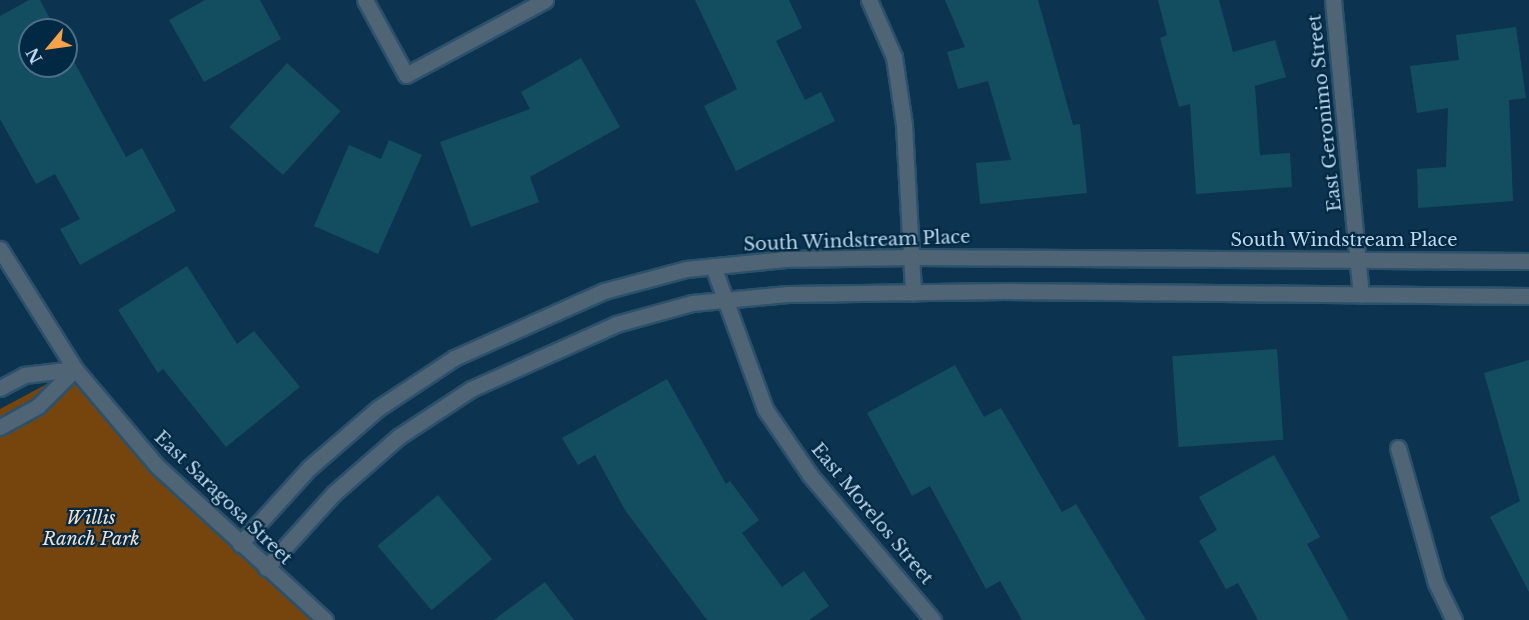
<!DOCTYPE html>
<html>
<head>
<meta charset="utf-8">
<style>
	body { margin:0 }
	#map { position:relative; width:1529px; height:620px; overflow:hidden; background:#0c334f; font-family:"Libre Baskerville",serif }
	div>[style] { position:absolute }
	[style*='--x'] { left:calc(var(--x)*1px); top:calc(var(--y)*1px); width:calc(var(--w)*1px); rotate:calc(var(--a)*1deg) }
	.green>* { inset:0; background:#75450d }
	.building>* { inset:0; background:#134e60; transform-origin:0 0 }
	.roads { filter:drop-shadow(2px 0 #2c516b) drop-shadow(-2px 0 #2c516b) drop-shadow(0 2px #2c516b) drop-shadow(0 -2px #2c516b) }
	.minor>* { height:15px; margin:-7.5px; padding:0 7.5px; transform-origin:7.5px; border-radius:7.5px; background:#4f6475 }
	span { translate:-50% -50%; white-space:nowrap; text-align:center; line-height:1.15; -webkit-text-stroke:4.5px #012944; paint-order:stroke }
	.street-label { font-size:18px; color:#bdd7ec }
	.park-label { font-size:18px; color:#f4dfcd; font-style:italic }
	.north { position:absolute; left:18px; top:18px; width:60px; height:60px; box-sizing:border-box; background:#012944; border:2px solid #4c6f87; border-radius:50%; rotate:241deg; font-size:16px; font-weight:700; line-height:24px; text-align:center; color:#bdd7ec }
	.north::after { content:''; display:block; margin:auto; width:21px; height:27px; background:#f7a149; clip-path:polygon(50% 0,100% 100%,50% 72%,0 100%) }
</style>
</head>
<body>
<div id="map">
	<div class="green">
		<i style="clip-path:polygon(75px 369px,157px 466px,325px 620px,0 620px,0 409px)"></i>
	</div>
	<div class="building">
		<i style="clip-path:polygon(29px 0,40px 0,56px 30px,30px 30px,30px 66px,66px 66px,66px 47px,126px 157px,142px 148px,176px 211px,80px 265px,60px 229px,80px 219px,55px 174px,36px 184px,0 119px,0 16px)"></i>
		<i style="clip-path:polygon(205px 0,260px 0,281px 39px,204px 82px,169px 20px)"></i>
		<i style="clip-path:polygon(695px 0,789px 0,802px 28px,776px 41px,805px 100px,821px 92px,835px 121px,736px 171px,704px 106px,737px 89px)"></i>
		<i style="clip-path:polygon(945px 0,1038px 0,1073px 125px,1080px 124px,1087px 193px,980px 204px,976px 163px,1011px 160px,988px 81px,958px 89px,947px 52px,965px 47px)"></i>
		<i style="clip-path:polygon(1158px 0,1219px 0,1233px 52px,1275px 40px,1286px 77px,1255px 86px,1260px 155px,1290px 153px,1292px 187px,1196px 194px,1190px 104px,1179px 107px,1160px 38px,1167px 35px)"></i>
		<i style="clip-path:polygon(1516px 27px,1526px 98px,1509px 100px,1513px 201px,1418px 208px,1417px 169px,1446px 167px,1448px 108px,1417px 113px,1410px 66px,1459px 60px,1456px 35px)"></i>
		<i style="clip-path:polygon(581px 58px,620px 127px,530px 177px,539px 202px,471px 227px,440px 142px,530px 109px,521px 92px)"></i>
		<i style="left:287px;top:63px;width:72px;height:86px;rotate:42deg"></i>
		<i style="clip-path:polygon(389px 140px,422px 155px,378px 254px,314px 226px,349px 145px,381px 159px)"></i>
		<i style="clip-path:polygon(187px 266px,237px 344px,254px 331px,300px 387px,226px 447px,163px 369px,158px 373px,118px 310px)"></i>
		<i style="left:1277px;top:349px;width:91px;height:105px;rotate:86deg"></i>
		<i style="clip-path:polygon(1529px 360px,1529px 592px,1490px 517px,1520px 501px,1484px 373px)"></i>
		<i style="clip-path:polygon(955px 365px,984px 417px,1001px 408px,1062px 512px,1076px 504px,1146px 620px,1022px 620px,1000px 581px,986px 589px,930px 486px,912px 496px,867px 413px)"></i>
		<i style="clip-path:polygon(667px 379px,726px 484px,730px 481px,759px 520px,742px 533px,782px 587px,804px 571px,829px 606px,809px 620px,707px 620px,625px 510px,595px 455px,578px 465px,562px 438px)"></i>
		<i style="clip-path:polygon(1274px 455px,1320px 537px,1307px 544px,1349px 620px,1258px 620px,1238px 583px,1226px 589px,1199px 541px,1217px 530px,1199px 497px)"></i>
		<i style="left:438px;top:495px;width:84px;height:79px;rotate:50deg"></i>
		<i style="clip-path:polygon(545px 582px,574px 620px,494px 620px)"></i>
	</div>
	<div class="roads">
		<div class="minor">
			<i style="--x:365;--y:0;--w:85;--a:61.3"></i>
			<i style="--x:406;--y:75;--w:158;--a:-28.3"></i>
			<i style="--x:869;--y:0;--w:62;--a:66.3"></i>
			<i style="--x:894;--y:57;--w:69;--a:81.6"></i>
			<i style="--x:904;--y:125;--w:168;--a:86.9"></i>
			<i style="--x:1333;--y:0;--w:296;--a:84.6"></i>
			<i style="--x:0;--y:249;--w:142;--a:58"></i>
			<i style="--x:75;--y:369;--w:127;--a:49.8"></i>
			<i style="--x:157;--y:466;--w:228;--a:42.5"></i>
			<i style="--x:713;--y:266;--w:152;--a:70"></i>
			<i style="--x:765;--y:409;--w:80;--a:55.7"></i>
			<i style="--x:810;--y:475;--w:190;--a:49.7"></i>
			<i style="--x:0;--y:388;--w:27;--a:-28"></i>
			<i style="--x:24;--y:375;--w:51;--a:-6.7"></i>
			<i style="--x:0;--y:427;--w:43;--a:-28.9"></i>
			<i style="--x:38;--y:406;--w:52;--a:-45"></i>
			<i style="--x:1398;--y:448;--w:140;--a:74.3"></i>
			<i style="--x:1436;--y:583;--w:41;--a:64.1"></i>
			<i style="--x:240;--y:544;--w:103;--a:-47.8"></i>
			<i style="--x:309;--y:468;--w:90;--a:-40.9"></i>
			<i style="--x:377;--y:409;--w:92;--a:-33.5"></i>
			<i style="--x:454;--y:358;--w:164;--a:-24.1"></i>
			<i style="--x:604;--y:291;--w:85;--a:-15"></i>
			<i style="--x:686;--y:269;--w:100;--a:-5.7"></i>
			<i style="--x:786;--y:259;--w:126;--a:-0.9"></i>
			<i style="--x:912;--y:257;--w:617;--a:0.37"></i>
			<i style="--x:266;--y:568;--w:100;--a:-47.8"></i>
			<i style="--x:333;--y:494;--w:86;--a:-41.2"></i>
			<i style="--x:398;--y:437;--w:87;--a:-33.3"></i>
			<i style="--x:471;--y:389;--w:159;--a:-24.1"></i>
			<i style="--x:616;--y:324;--w:79;--a:-15.4"></i>
			<i style="--x:692;--y:303;--w:96;--a:-5.4"></i>
			<i style="--x:788;--y:294;--w:216;--a:-0.8"></i>
			<i style="--x:1004;--y:291;--w:525;--a:0.55"></i>
		</div>
	</div>
	<div class="street-label">
		<span style="left:1325px;top:113px;rotate:-96deg">East Geronimo Street</span>
		<span style="left:1344px;top:240px">South Windstream Place</span>
		<span style="left:857px;top:241px;rotate:-2deg">South Windstream Place</span>
		<span style="left:223px;top:498px;rotate:44deg">East Saragosa Street</span>
		<span style="left:872px;top:514px;rotate:50deg">East Morelos Street</span>
	</div>
	<div class="park-label">
		<span style="left:91px;top:529px">Willis<br>Ranch Park</span>
	</div>
	<div class="north">N</div>
</div>
</body>
</html>
